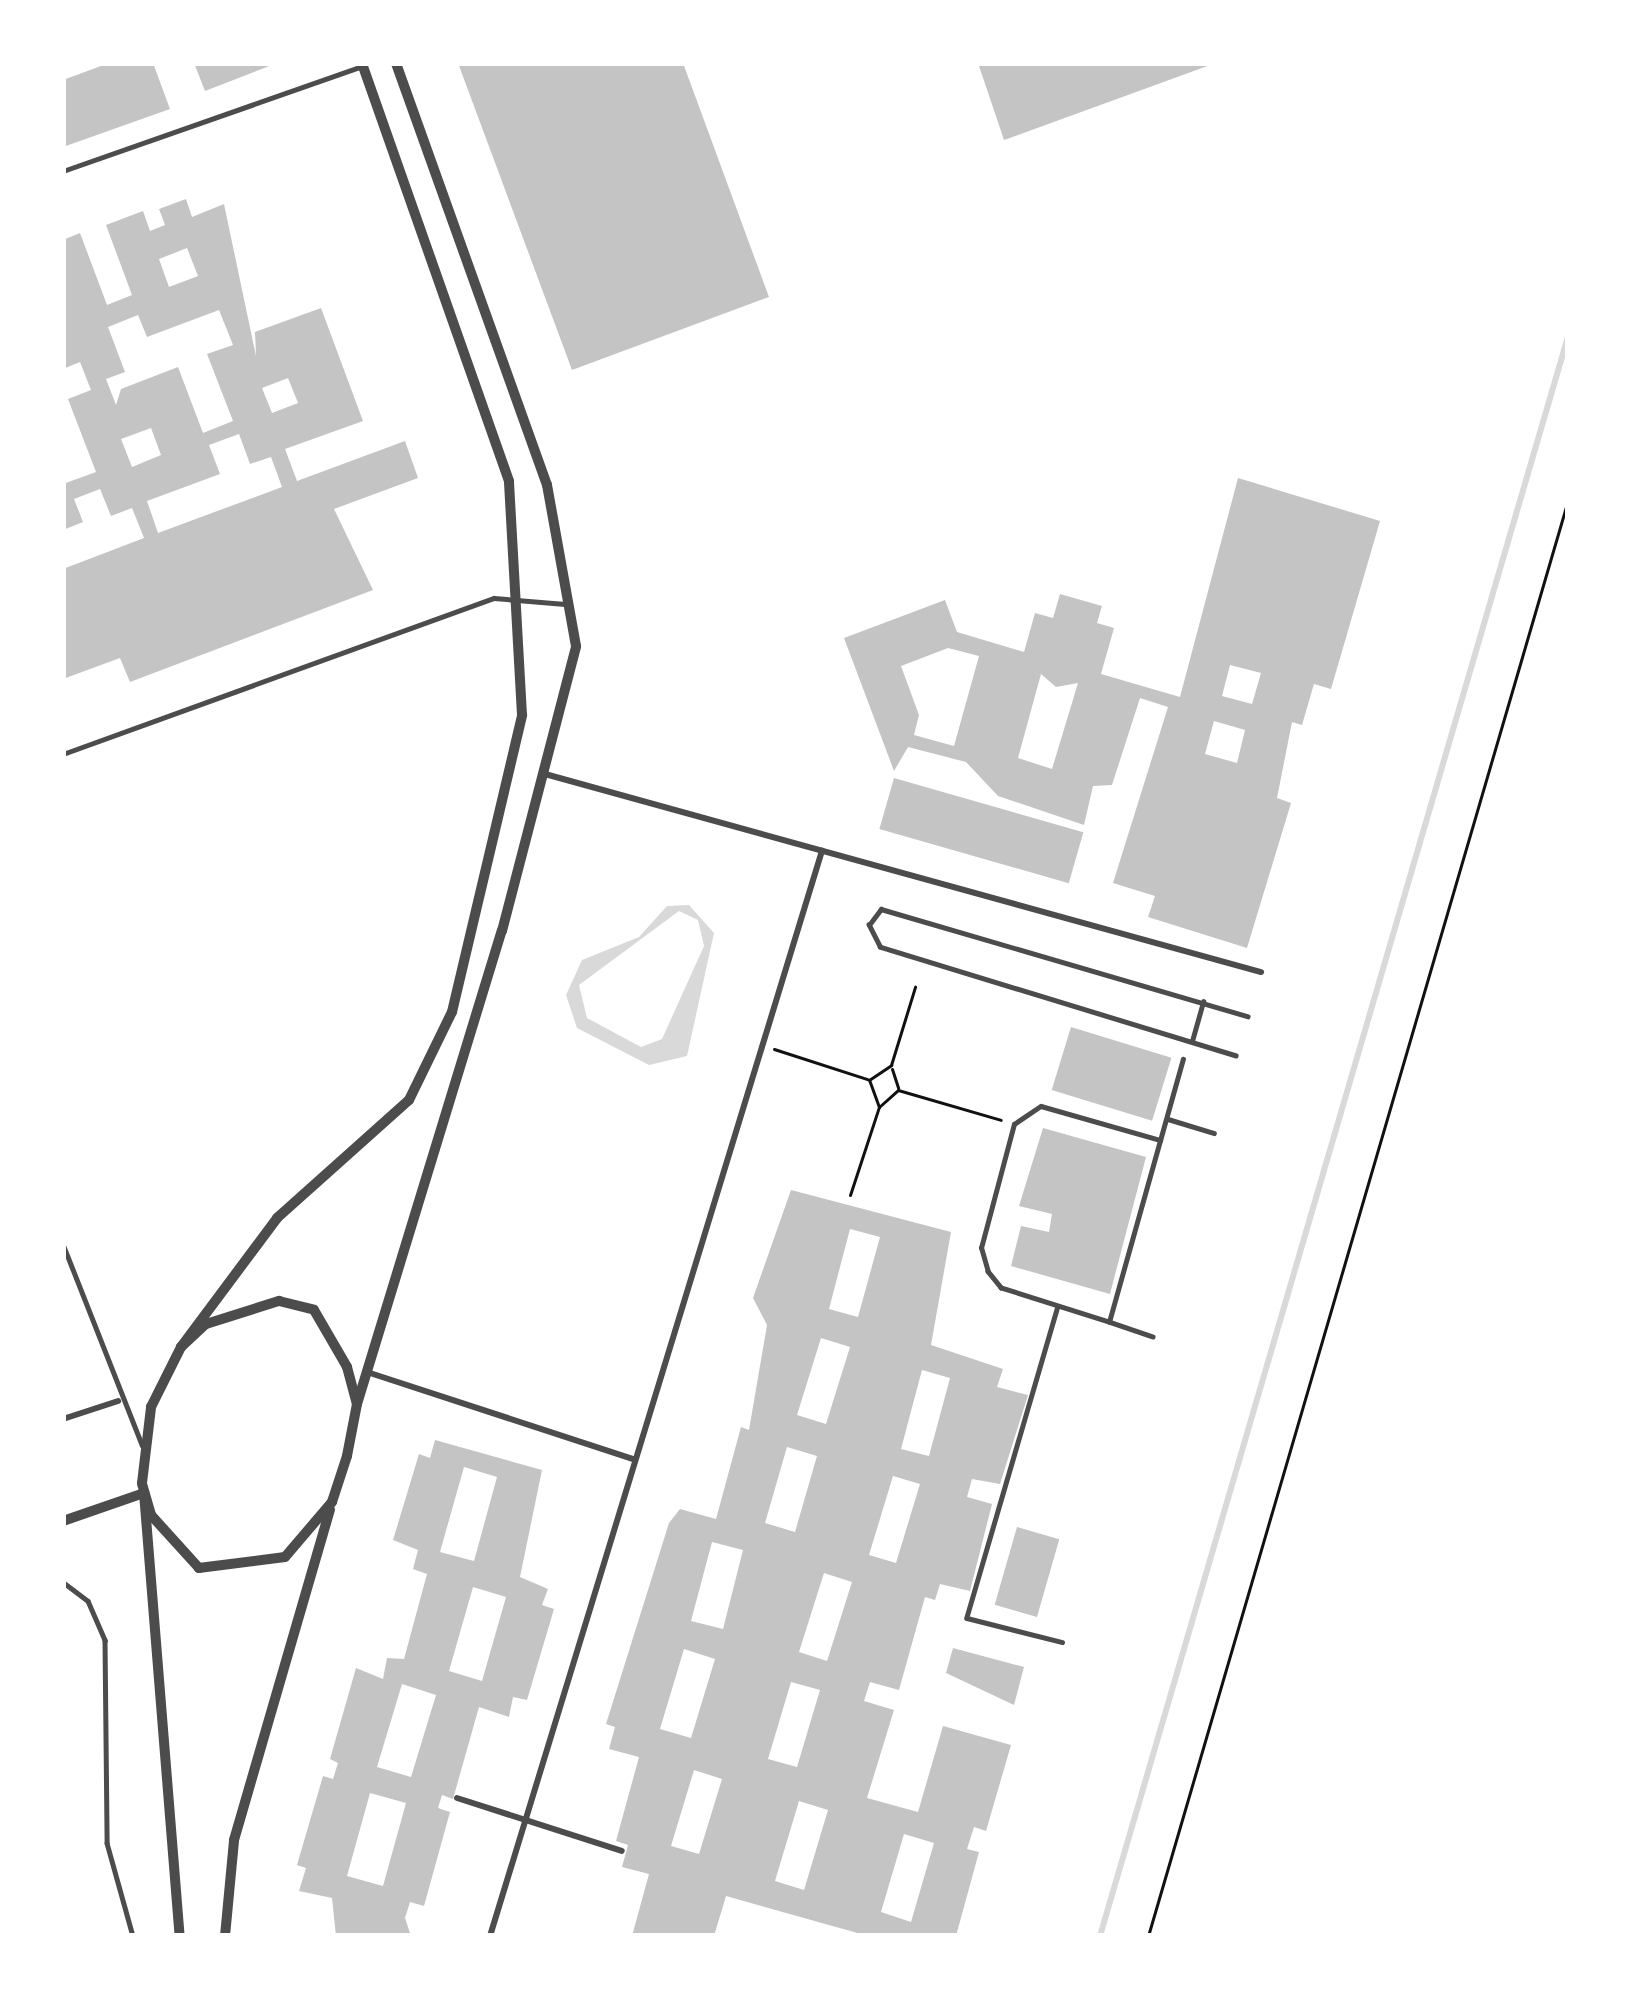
<!DOCTYPE html>
<html>
<head>
<meta charset="utf-8">
<style>
	body { margin:0 }
	#map { position:relative; width:1631px; height:1999px; overflow:hidden; background:#fff; font-family:"Asap Condensed",sans-serif }
	div>[style] { position:absolute }
	[style*='--x'] { left:calc(var(--x)*1px); top:calc(var(--y)*1px); width:calc(var(--w)*1px); rotate:calc(var(--a)*1deg) }
	.water>* { inset:0; background:#d9d9d9 }
	.stream>* { height:6px; margin:-3px; padding:0 3px; transform-origin:3px; border-radius:3px; background:#d9d9d9 }
	.building>* { inset:0; background:#c4c4c4; transform-origin:0 0 }
	.path>* { height:3px; margin:-1.5px; padding:0 1.5px; transform-origin:1.5px; border-radius:1.5px; background:#111 }
	.service>* { height:4.5px; margin:-2.25px; padding:0 2.25px; transform-origin:2.25px; border-radius:2.25px; background:#4c4c4c }
	.pedestrian>* { height:6px; margin:-3px; padding:0 3px; transform-origin:3px; border-radius:3px; background:#4c4c4c }
	.tertiary>* { height:10px; margin:-5px; padding:0 5px; transform-origin:5px; border-radius:5px; background:#4c4c4c }
	span { translate:-50% -50%; white-space:nowrap; text-align:center; line-height:1.15; -webkit-text-stroke:9px #fff; paint-order:stroke }
	.frame { position:absolute; inset:0; border:66px solid #fff; pointer-events:none }
</style>
</head>
<body>
<div id="map">
	<div class="water">
		<i style="clip-path:polygon(evenodd,689px 905px,714px 933px,687px 1056px,649px 1065px,577px 1028px,566px 995px,582px 960px,639px 937px,667px 906px,689px 905px,679px 911px,698px 920px,704px 946px,662px 1039px,641px 1047px,587px 1018px,579px 985px,679px 911px)"></i>
	</div>
	<div class="stream">
		<i style="--x:1100;--y:1936;--w:1666;--a:-73.69"></i>
	</div>
	<div class="building">
		<i style="clip-path:polygon(109px 63px,153px 63px,170px 109px,63px 147px,63px 80px)"></i>
		<i style="clip-path:polygon(194px 63px,277px 63px,205px 91px)"></i>
		<i style="clip-path:polygon(458px 63px,683px 63px,769px 297px,572px 370px)"></i>
		<i style="clip-path:polygon(978px 63px,1213px 63px,1213px 64px,1004px 140px)"></i>
		<i style="clip-path:polygon(evenodd,186px 199px,192px 217px,224px 204px,256px 356px,255px 332px,321px 308px,363px 421px,285px 449px,297px 481px,405px 441px,418px 478px,334px 509px,373px 590px,130px 682px,120px 658px,63px 679px,63px 569px,144px 538px,132px 508px,111px 516px,100px 489px,74px 499px,83px 522px,63px 530px,63px 484px,96px 472px,68px 399px,91px 390px,80px 362px,63px 369px,63px 240px,80px 233px,107px 305px,132px 295px,106px 225px,143px 211px,150px 231px,165px 225px,159px 209px,186px 199px,187px 248px,198px 276px,169px 287px,159px 259px,187px 248px,186px 199px,219px 310px,233px 345px,207px 354px,233px 421px,203px 433px,178px 367px,121px 389px,116px 405px,106px 379px,125px 372px,108px 327px,138px 315px,147px 337px,219px 310px,186px 199px,288px 378px,298px 403px,272px 413px,262px 388px,288px 378px,186px 199px,151px 428px,161px 455px,132px 467px,121px 439px,151px 428px,186px 199px,239px 434px,250px 464px,271px 457px,282px 487px,158px 533px,147px 501px,220px 474px,209px 445px,239px 434px)"></i>
		<i style="clip-path:polygon(evenodd,1238px 478px,1380px 521px,1331px 689px,1314px 684px,1302px 725px,1292px 722px,1277px 798px,1291px 803px,1247px 948px,1148px 917px,1155px 896px,1113px 883px,1168px 707px,1140px 698px,1112px 785px,1093px 786px,1084px 825px,998px 796px,966px 762px,908px 747px,894px 771px,844px 638px,945px 600px,957px 632px,1024px 652px,1035px 613px,1053px 618px,1060px 594px,1102px 606px,1097px 623px,1114px 628px,1101px 674px,1180px 697px,1238px 478px,948px 648px,979px 656px,954px 746px,914px 735px,919px 715px,901px 666px,948px 648px,1238px 478px,1230px 665px,1261px 673px,1252px 704px,1222px 696px,1230px 665px,1238px 478px,1041px 674px,1056px 687px,1078px 683px,1052px 769px,1018px 758px,1041px 674px,1238px 478px,1214px 721px,1245px 730px,1237px 763px,1205px 754px,1214px 721px)"></i>
		<i style="left:894px;top:778px;width:197px;height:53px;rotate:16deg"></i>
		<i style="left:1071px;top:1027px;width:105px;height:66px;rotate:17deg"></i>
		<i style="clip-path:polygon(1043px 1128px,1146px 1157px,1110px 1294px,1011px 1266px,1021px 1226px,1049px 1232px,1052px 1214px,1019px 1206px)"></i>
		<i style="clip-path:polygon(evenodd,791px 1190px,951px 1232px,931px 1345px,1003px 1369px,997px 1387px,1028px 1395px,1000px 1484px,972px 1479px,967px 1497px,992px 1504px,970px 1591px,940px 1584px,935px 1600px,925px 1597px,899px 1690px,870px 1682px,864px 1701px,894px 1710px,867px 1798px,918px 1812px,943px 1726px,1011px 1745px,986px 1831px,974px 1827px,967px 1849px,979px 1852px,956px 1936px,868px 1936px,726px 1896px,714px 1936px,632px 1936px,649px 1874px,622px 1867px,628px 1845px,616px 1841px,639px 1757px,609px 1749px,615px 1727px,606px 1724px,669px 1523px,680px 1509px,716px 1519px,741px 1427px,749px 1430px,767px 1325px,753px 1298px,791px 1190px,850px 1229px,880px 1237px,858px 1317px,829px 1309px,850px 1229px,791px 1190px,821px 1338px,850px 1347px,826px 1424px,797px 1415px,821px 1338px,791px 1190px,922px 1370px,950px 1378px,929px 1456px,901px 1449px,922px 1370px,791px 1190px,787px 1447px,817px 1456px,795px 1532px,765px 1523px,787px 1447px,791px 1190px,893px 1476px,920px 1484px,896px 1563px,869px 1555px,893px 1476px,791px 1190px,712px 1542px,743px 1550px,723px 1629px,691px 1621px,712px 1542px,791px 1190px,824px 1573px,852px 1582px,827px 1661px,799px 1652px,824px 1573px,791px 1190px,684px 1649px,715px 1659px,691px 1738px,660px 1729px,684px 1649px,791px 1190px,791px 1682px,820px 1690px,797px 1767px,768px 1759px,791px 1682px,791px 1190px,694px 1770px,722px 1779px,699px 1854px,671px 1846px,694px 1770px,791px 1190px,799px 1801px,828px 1810px,804px 1890px,775px 1881px,799px 1801px,791px 1190px,904px 1834px,934px 1843px,911px 1922px,881px 1912px,904px 1834px)"></i>
		<i style="clip-path:polygon(evenodd,435px 1440px,542px 1470px,520px 1577px,548px 1589px,542px 1605px,554px 1609px,527px 1700px,513px 1697px,509px 1717px,479px 1707px,453px 1799px,442px 1795px,438px 1808px,450px 1812px,424px 1906px,410px 1902px,405px 1918px,411px 1936px,336px 1936px,332px 1898px,299px 1891px,306px 1868px,297px 1865px,323px 1776px,333px 1779px,338px 1763px,330px 1759px,356px 1668px,383px 1679px,387px 1658px,404px 1659px,427px 1574px,413px 1569px,418px 1550px,393px 1540px,419px 1454px,430px 1458px,435px 1440px,464px 1467px,497px 1477px,474px 1561px,440px 1552px,464px 1467px,435px 1440px,473px 1587px,506px 1597px,482px 1681px,449px 1671px,473px 1587px,435px 1440px,402px 1684px,436px 1695px,411px 1777px,377px 1767px,402px 1684px,435px 1440px,370px 1793px,406px 1803px,383px 1886px,347px 1876px,370px 1793px)"></i>
		<i style="left:1017px;top:1527px;width:44px;height:81px;rotate:16deg"></i>
		<i style="clip-path:polygon(953px 1648px,1024px 1667px,1014px 1705px,946px 1673px)"></i>
	</div>
	<div class="path">
		<i style="--x:774;--y:1049;--w:98;--a:17.9"></i>
		<i style="--x:892;--y:1069;--w:20;--a:72"></i>
		<i style="--x:879;--y:1107;--w:25;--a:-42"></i>
		<i style="--x:898;--y:1090;--w:107;--a:16.2"></i>
		<i style="--x:850;--y:1195;--w:93;--a:-71.8"></i>
		<i style="--x:879;--y:1107;--w:29;--a:-110"></i>
		<i style="--x:869;--y:1080;--w:27;--a:-34"></i>
		<i style="--x:891;--y:1065;--w:82;--a:-72.9"></i>
		<i style="--x:1148;--y:1936;--w:1496;--a:-73.7"></i>
	</div>
	<div class="service">
		<i style="--x:63;--y:171;--w:318;--a:-19.3"></i>
		<i style="--x:63;--y:754;--w:458;--a:-19.9"></i>
		<i style="--x:494;--y:598;--w:71;--a:4.8"></i>
		<i style="--x:1192;--y:1041;--w:41;--a:-74.2"></i>
		<i style="--x:1236;--y:1056;--w:372;--a:-163"></i>
		<i style="--x:880;--y:947;--w:25;--a:-117"></i>
		<i style="--x:869;--y:925;--w:20;--a:-53"></i>
		<i style="--x:881;--y:909;--w:382;--a:16.3"></i>
		<i style="--x:1168;--y:1119;--w:48;--a:16.9"></i>
		<i style="--x:63;--y:1244;--w:216;--a:68.5"></i>
		<i style="--x:1058;--y:1306;--w:325;--a:106.3"></i>
		<i style="--x:967;--y:1618;--w:98;--a:14.2"></i>
		<i style="--x:1109;--y:1322;--w:113;--a:-162.5"></i>
		<i style="--x:1001;--y:1288;--w:21;--a:-129"></i>
		<i style="--x:988;--y:1272;--w:25;--a:-106"></i>
		<i style="--x:981;--y:1248;--w:128;--a:-75.1"></i>
		<i style="--x:1014;--y:1124;--w:32;--a:-34"></i>
		<i style="--x:1041;--y:1106;--w:124;--a:15.9"></i>
		<i style="--x:1153;--y:1337;--w:46;--a:-161.2"></i>
		<i style="--x:1109;--y:1322;--w:273;--a:-74.3"></i>
		<i style="--x:63;--y:1582;--w:31;--a:37"></i>
		<i style="--x:88;--y:1601;--w:43;--a:66.4"></i>
		<i style="--x:105;--y:1640;--w:203;--a:89.4"></i>
		<i style="--x:107;--y:1843;--w:97;--a:74.4"></i>
	</div>
	<div class="pedestrian">
		<i style="--x:545;--y:774;--w:743;--a:15.46"></i>
		<i style="--x:370;--y:1373;--w:277;--a:18.1"></i>
		<i style="--x:63;--y:1419;--w:58;--a:-18.1"></i>
		<i style="--x:457;--y:1798;--w:173;--a:17.8"></i>
		<i style="--x:490;--y:1936;--w:1135;--a:-72.99"></i>
	</div>
	<div class="tertiary">
		<i style="--x:279;--y:1301;--w:36;--a:14"></i>
		<i style="--x:314;--y:1310;--w:66;--a:59.9"></i>
		<i style="--x:347;--y:1367;--w:38;--a:75"></i>
		<i style="--x:357;--y:1404;--w:53;--a:100.9"></i>
		<i style="--x:347;--y:1456;--w:48;--a:108.1"></i>
		<i style="--x:332;--y:1502;--w:72;--a:130.5"></i>
		<i style="--x:285;--y:1557;--w:87;--a:172.7"></i>
		<i style="--x:199;--y:1568;--w:72;--a:-132.2"></i>
		<i style="--x:151;--y:1515;--w:33;--a:-106"></i>
		<i style="--x:142;--y:1483;--w:77;--a:-83.2"></i>
		<i style="--x:151;--y:1407;--w:67;--a:-63.4"></i>
		<i style="--x:181;--y:1347;--w:34;--a:-43"></i>
		<i style="--x:206;--y:1324;--w:77;--a:-17.5"></i>
		<i style="--x:181;--y:1347;--w:161;--a:-53.3"></i>
		<i style="--x:277;--y:1218;--w:177;--a:-41.8"></i>
		<i style="--x:409;--y:1100;--w:98;--a:-64"></i>
		<i style="--x:452;--y:1012;--w:305;--a:-76.7"></i>
		<i style="--x:522;--y:715;--w:234;--a:-93.2"></i>
		<i style="--x:509;--y:481;--w:443;--a:-109.4"></i>
		<i style="--x:357;--y:1404;--w:495;--a:-73"></i>
		<i style="--x:502;--y:931;--w:294;--a:-75.4"></i>
		<i style="--x:576;--y:646;--w:164;--a:-100.2"></i>
		<i style="--x:547;--y:485;--w:448;--a:-109.7"></i>
		<i style="--x:63;--y:1521;--w:86;--a:-19.1"></i>
		<i style="--x:144;--y:1493;--w:444;--a:85.4"></i>
		<i style="--x:225;--y:1936;--w:96;--a:-84.6"></i>
		<i style="--x:234;--y:1840;--w:344;--a:-73.8"></i>
	</div>
	<div class="frame"></div>
</div>
</body>
</html>
